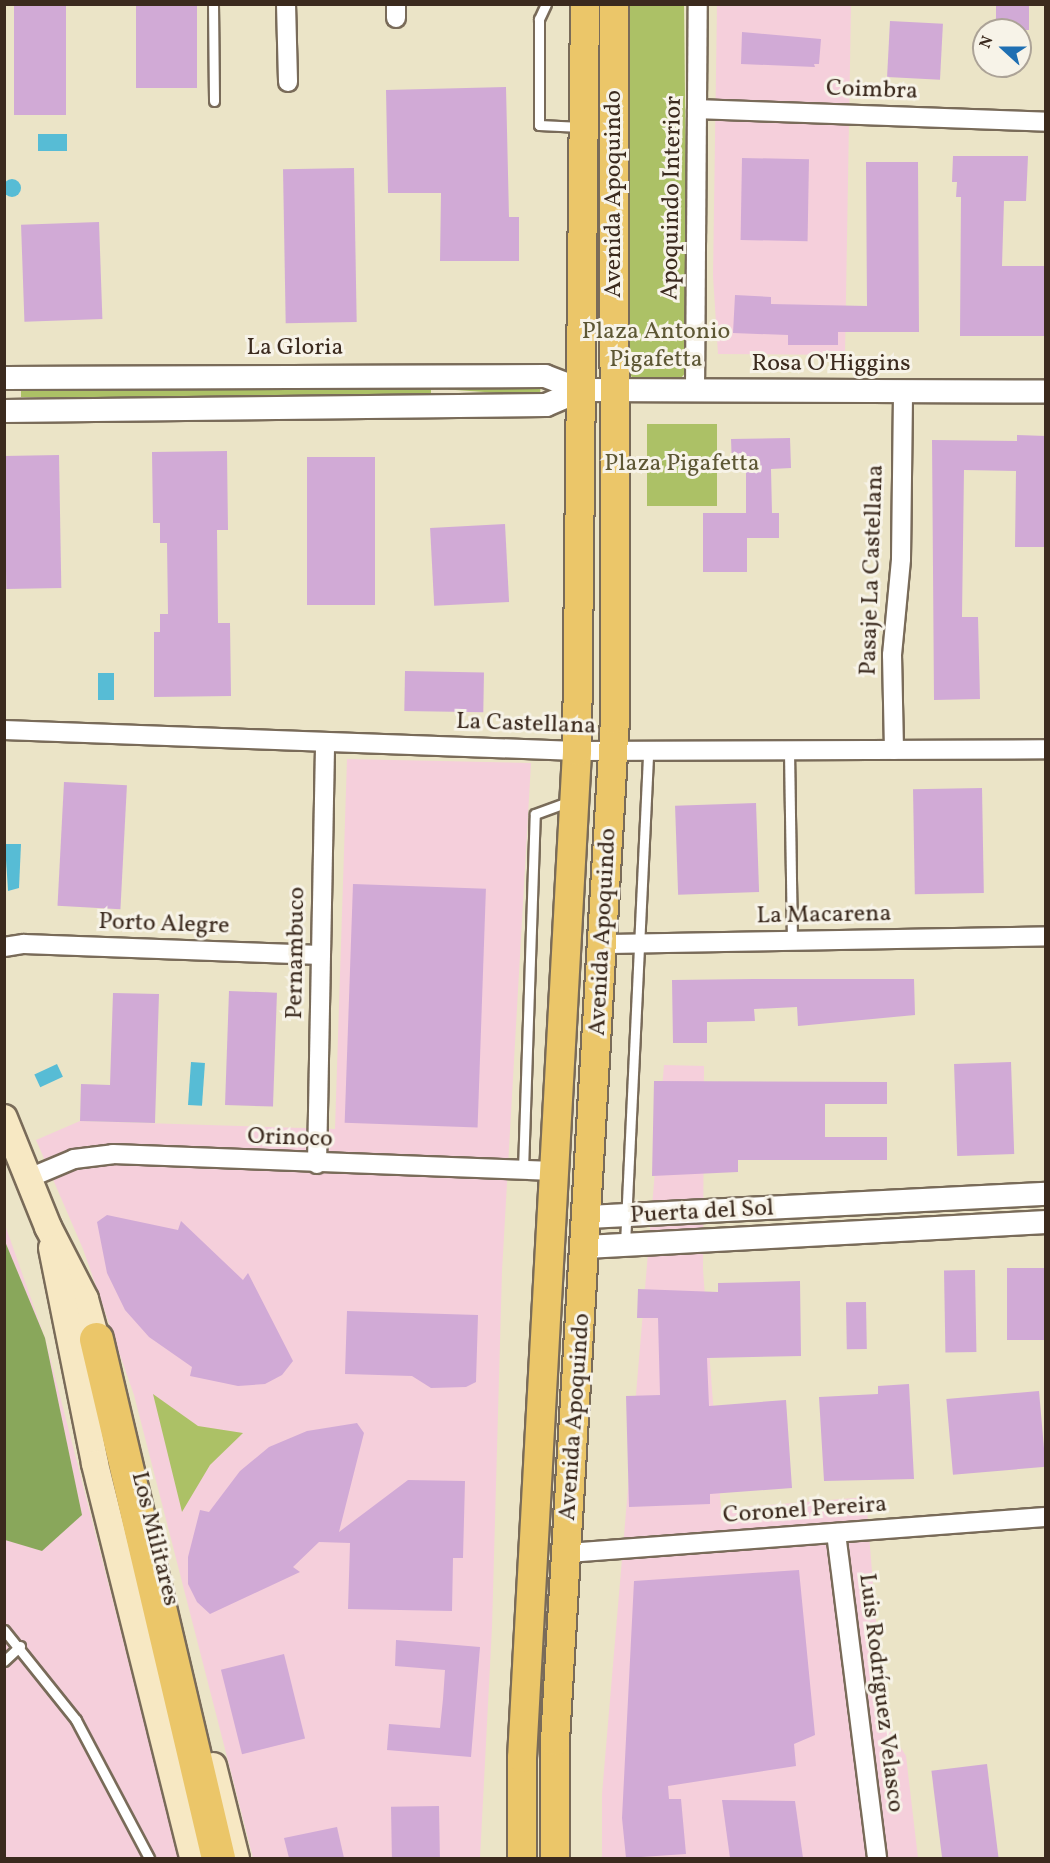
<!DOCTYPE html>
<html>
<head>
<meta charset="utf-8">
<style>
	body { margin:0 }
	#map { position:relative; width:1050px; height:1863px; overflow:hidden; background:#ebe4c7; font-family:Vollkorn,serif }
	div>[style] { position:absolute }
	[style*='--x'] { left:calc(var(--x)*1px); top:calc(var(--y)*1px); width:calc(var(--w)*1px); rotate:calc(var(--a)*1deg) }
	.built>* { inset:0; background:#f5cfdb }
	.green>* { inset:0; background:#acc166; transform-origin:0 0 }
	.forest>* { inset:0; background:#89a75b }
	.water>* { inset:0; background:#57bcd5; transform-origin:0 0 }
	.round { border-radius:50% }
	.building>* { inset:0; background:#d1aad6; transform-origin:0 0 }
	.roads { filter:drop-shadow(2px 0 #796b59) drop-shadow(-2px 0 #796b59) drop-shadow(0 2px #796b59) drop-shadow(0 -2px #796b59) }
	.service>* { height:9px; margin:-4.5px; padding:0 4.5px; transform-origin:4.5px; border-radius:4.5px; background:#fff }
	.minor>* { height:18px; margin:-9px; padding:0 9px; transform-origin:9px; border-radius:9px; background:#fff }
	.tertiary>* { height:22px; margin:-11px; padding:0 11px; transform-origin:11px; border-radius:11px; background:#fff }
	.secondary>* { height:26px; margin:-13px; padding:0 13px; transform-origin:13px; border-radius:13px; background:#f7e8c3 }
	.primary>* { height:28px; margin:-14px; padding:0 14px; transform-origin:14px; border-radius:14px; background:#ebc669 }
	.motorway>* { height:33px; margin:-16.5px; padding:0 16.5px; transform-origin:16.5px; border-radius:16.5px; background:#ebc669 }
	span { translate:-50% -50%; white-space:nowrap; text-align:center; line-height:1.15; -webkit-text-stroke:6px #f7f3e8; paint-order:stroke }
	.street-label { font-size:24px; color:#3b2a1e }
	.park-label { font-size:24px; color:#5d5734 }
	.frame { position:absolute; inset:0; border:6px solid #3b2a1e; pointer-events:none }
	.north { position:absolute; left:972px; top:18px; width:60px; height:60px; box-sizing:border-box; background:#f7f3e8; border:2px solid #aca397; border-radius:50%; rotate:291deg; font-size:16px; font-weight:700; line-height:24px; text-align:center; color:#3b2a1e }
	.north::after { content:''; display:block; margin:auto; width:21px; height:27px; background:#1f6fb2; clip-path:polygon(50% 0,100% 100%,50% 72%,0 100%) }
</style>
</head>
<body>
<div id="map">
	<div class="built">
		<i style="clip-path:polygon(717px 5px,851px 5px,845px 355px,718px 354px,713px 276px)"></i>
		<i style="clip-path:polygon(347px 759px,531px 763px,502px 1271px,492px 1627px,480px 1858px,253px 1858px,134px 1395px,83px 1249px,36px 1140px,80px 1121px,335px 1129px)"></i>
		<i style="clip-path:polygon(664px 1065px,704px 1066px,703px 1270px,721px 1509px,866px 1497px,884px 1721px,906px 1756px,918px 1858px,602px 1858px,602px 1794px)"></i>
		<i style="clip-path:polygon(4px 1222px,45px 1338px,179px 1858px,5px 1858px)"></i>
	</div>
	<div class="green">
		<i style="clip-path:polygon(624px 5px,684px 5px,688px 370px,680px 379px,634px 379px,625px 370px)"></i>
		<i style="left:541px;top:381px;width:15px;height:92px;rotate:94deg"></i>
		<i style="left:431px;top:383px;width:14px;height:410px;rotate:90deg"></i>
		<i style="left:647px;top:424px;width:70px;height:82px"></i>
		<i style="clip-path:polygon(153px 1394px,198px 1426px,243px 1433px,210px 1465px,182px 1512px)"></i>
	</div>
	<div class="forest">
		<i style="clip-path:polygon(4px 1239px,45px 1338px,82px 1515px,42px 1551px,5px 1540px)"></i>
	</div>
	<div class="water">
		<i style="left:67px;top:134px;width:17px;height:29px;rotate:90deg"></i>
		<i class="round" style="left:3px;top:179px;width:18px;height:18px"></i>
		<i style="left:98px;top:673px;width:16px;height:27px"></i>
		<i style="clip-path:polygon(5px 844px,21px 844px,19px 888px,8px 891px)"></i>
		<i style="left:191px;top:1062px;width:14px;height:43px;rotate:4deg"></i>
		<i style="left:57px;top:1064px;width:14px;height:25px;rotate:65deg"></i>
	</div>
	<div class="building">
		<i style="left:14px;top:4px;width:52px;height:111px"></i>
		<i style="left:136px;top:4px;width:61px;height:84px"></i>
		<i style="left:996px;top:4px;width:33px;height:26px"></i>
		<i style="left:890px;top:21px;width:53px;height:56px;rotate:3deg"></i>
		<i style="clip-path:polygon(742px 32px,821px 39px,819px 64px,814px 64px,815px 67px,741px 64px)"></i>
		<i style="clip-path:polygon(506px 87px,509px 217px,519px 217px,519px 261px,440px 261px,441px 193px,388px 193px,386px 90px)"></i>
		<i style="clip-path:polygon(953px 156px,1028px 156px,1026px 201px,1004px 201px,1002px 266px,1046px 266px,1046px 336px,960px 336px,961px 197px,956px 197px,957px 182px,952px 182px)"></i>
		<i style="left:742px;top:158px;width:67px;height:82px;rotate:1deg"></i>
		<i style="clip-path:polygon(866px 162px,918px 162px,919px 332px,838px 332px,838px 345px,788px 345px,788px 335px,733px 333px,735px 295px,771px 297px,771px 304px,867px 306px)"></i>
		<i style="left:354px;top:168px;width:154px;height:71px;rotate:89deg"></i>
		<i style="left:99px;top:222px;width:97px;height:78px;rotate:88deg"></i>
		<i style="clip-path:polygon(1017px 435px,1046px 436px,1046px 547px,1015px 547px,1016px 471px,964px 470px,962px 617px,978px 617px,980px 699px,934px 700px,932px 440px,1017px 441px)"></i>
		<i style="clip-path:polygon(790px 438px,791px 468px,771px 469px,772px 513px,779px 513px,779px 538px,747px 538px,747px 572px,703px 572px,703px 513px,746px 513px,746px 467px,732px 467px,731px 439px)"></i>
		<i style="clip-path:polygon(227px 451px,228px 530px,217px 530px,218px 623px,230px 623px,231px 696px,154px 697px,154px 632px,160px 632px,160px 614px,168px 614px,167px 543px,160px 543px,160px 523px,153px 523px,152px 452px)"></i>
		<i style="left:59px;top:455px;width:133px;height:55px;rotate:89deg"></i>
		<i style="left:307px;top:457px;width:68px;height:148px"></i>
		<i style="left:505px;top:524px;width:78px;height:75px;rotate:87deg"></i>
		<i style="left:405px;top:671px;width:79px;height:40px;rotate:1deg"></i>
		<i style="left:64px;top:782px;width:63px;height:124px;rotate:3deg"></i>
		<i style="left:982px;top:788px;width:105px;height:69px;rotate:89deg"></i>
		<i style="left:756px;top:803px;width:89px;height:81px;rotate:88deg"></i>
		<i style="left:353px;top:884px;width:133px;height:239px;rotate:2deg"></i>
		<i style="clip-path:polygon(754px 979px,914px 979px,915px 1015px,798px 1026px,797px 1007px,754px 1009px,755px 1021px,707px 1022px,707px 1043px,673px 1043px,672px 980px)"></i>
		<i style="left:229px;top:991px;width:48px;height:114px;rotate:2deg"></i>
		<i style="clip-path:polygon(113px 993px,159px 994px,155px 1123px,80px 1121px,81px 1084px,110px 1085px)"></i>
		<i style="left:1011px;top:1062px;width:92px;height:57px;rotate:88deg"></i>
		<i style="clip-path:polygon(654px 1081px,887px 1082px,887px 1104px,825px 1104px,825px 1137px,887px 1137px,887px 1160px,738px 1160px,738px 1172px,652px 1176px)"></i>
		<i style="clip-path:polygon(107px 1215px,178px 1230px,181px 1221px,243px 1280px,248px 1273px,293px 1361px,282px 1375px,265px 1384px,238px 1386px,190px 1376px,192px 1367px,149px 1337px,125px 1310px,107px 1273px,97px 1222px)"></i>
		<i style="left:1046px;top:1268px;width:72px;height:39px;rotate:90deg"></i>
		<i style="left:975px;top:1270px;width:82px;height:31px;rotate:89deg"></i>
		<i style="clip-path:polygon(800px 1281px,801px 1356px,707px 1358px,709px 1406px,786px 1400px,792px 1488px,710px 1494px,710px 1504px,629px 1507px,626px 1396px,660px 1395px,658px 1318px,637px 1318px,638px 1289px,718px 1292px,718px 1283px)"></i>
		<i style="left:866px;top:1302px;width:47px;height:20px;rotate:89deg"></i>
		<i style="clip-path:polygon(347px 1311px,478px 1315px,476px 1382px,466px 1387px,431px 1388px,412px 1376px,345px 1374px)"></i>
		<i style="clip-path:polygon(909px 1384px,914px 1479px,824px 1481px,819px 1397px,878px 1394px,878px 1386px)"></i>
		<i style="left:1039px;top:1391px;width:76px;height:93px;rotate:85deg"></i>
		<i style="clip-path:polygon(357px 1423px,364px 1433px,339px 1532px,408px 1480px,465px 1481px,463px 1558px,453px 1558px,452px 1611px,348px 1609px,350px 1543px,319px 1542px,293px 1567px,300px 1572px,210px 1614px,197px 1602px,188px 1584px,188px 1557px,200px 1510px,209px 1512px,240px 1471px,269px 1447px,307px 1431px)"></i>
		<i style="clip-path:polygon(799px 1570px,815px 1735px,794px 1744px,796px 1766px,668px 1786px,669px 1799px,681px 1799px,686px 1854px,626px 1858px,622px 1818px,634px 1581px)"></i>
		<i style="clip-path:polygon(396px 1640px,480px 1647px,471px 1757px,387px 1750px,389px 1724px,440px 1728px,443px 1699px,445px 1670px,395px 1666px)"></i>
		<i style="left:284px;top:1654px;width:87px;height:65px;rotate:76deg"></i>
		<i style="left:987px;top:1764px;width:95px;height:56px;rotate:83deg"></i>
		<i style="clip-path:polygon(722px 1800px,795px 1801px,803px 1858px,730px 1858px)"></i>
		<i style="left:439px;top:1806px;width:52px;height:48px;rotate:89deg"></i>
		<i style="clip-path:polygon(337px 1827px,344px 1858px,289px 1858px,284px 1838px)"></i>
	</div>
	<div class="roads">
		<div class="service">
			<i style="--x:213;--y:4;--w:97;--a:89.4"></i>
			<i style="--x:546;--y:4;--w:17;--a:115"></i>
			<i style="--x:539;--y:19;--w:106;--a:90"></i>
			<i style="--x:539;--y:125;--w:42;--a:2.7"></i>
			<i style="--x:789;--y:751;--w:189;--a:89.1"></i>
			<i style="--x:523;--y:1170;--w:356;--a:-88.1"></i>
			<i style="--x:535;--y:814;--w:37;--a:-20"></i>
			<i style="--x:625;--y:1244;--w:494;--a:-87.3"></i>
			<i style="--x:4;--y:1630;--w:115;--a:51.3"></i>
			<i style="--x:76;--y:1720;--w:156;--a:62.1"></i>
			<i style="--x:4;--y:1661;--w:22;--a:-43"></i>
		</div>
		<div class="minor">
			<i style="--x:286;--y:4;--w:78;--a:88.5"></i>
			<i style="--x:396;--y:4;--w:14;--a:90"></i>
			<i style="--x:697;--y:109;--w:349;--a:2.1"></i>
			<i style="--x:695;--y:391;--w:387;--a:-89.6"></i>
			<i style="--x:4;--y:730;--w:573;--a:2.1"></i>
			<i style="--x:577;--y:751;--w:469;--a:-0.2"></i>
			<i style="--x:894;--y:750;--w:95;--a:-91.2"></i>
			<i style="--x:892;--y:655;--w:96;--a:-84.6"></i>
			<i style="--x:901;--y:559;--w:167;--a:-89.3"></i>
			<i style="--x:604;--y:944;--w:442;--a:-1"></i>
			<i style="--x:4;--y:947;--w:20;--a:-9"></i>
			<i style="--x:24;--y:944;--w:297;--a:2.1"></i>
			<i style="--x:317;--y:1164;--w:421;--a:-88.9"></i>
			<i style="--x:29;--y:1178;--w:49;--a:-22.9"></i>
			<i style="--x:74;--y:1159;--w:39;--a:-7"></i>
			<i style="--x:113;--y:1154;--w:441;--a:2.2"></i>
			<i style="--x:836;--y:1533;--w:328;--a:82.8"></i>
			<i style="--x:567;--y:1553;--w:480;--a:-4.3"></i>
		</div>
		<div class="tertiary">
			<i style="--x:4;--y:378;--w:541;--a:-0.21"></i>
			<i style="--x:545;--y:376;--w:39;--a:21"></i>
			<i style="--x:581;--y:390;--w:465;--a:0.2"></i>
			<i style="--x:4;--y:411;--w:542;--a:-0.63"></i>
			<i style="--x:546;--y:405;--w:38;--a:-23"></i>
			<i style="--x:588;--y:1217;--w:459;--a:-2.9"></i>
			<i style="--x:586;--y:1247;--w:461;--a:-3.1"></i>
		</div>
		<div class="secondary">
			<i style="--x:4;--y:1118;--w:118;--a:68"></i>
			<i style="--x:48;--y:1227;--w:81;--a:62.8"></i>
			<i style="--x:85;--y:1299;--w:60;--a:74.6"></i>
			<i style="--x:52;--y:1248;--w:220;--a:78.7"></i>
			<i style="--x:95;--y:1464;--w:406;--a:76"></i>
			<i style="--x:213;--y:1766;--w:95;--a:76"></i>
		</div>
		<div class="primary">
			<i style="--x:522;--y:1858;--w:100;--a:-90"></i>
			<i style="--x:522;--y:1758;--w:1009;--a:-86.87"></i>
			<i style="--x:577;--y:751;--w:747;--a:-89.39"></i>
			<i style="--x:555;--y:1858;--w:117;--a:-90"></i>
			<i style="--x:555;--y:1741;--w:1024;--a:-86.64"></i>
			<i style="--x:615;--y:719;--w:715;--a:-90.08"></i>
		</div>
		<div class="motorway">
			<i style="--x:96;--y:1339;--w:533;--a:76.77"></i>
		</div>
	</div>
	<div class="street-label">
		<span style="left:872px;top:91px;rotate:2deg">Coimbra</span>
		<span style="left:615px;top:194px;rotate:-90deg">Avenida Apoquindo</span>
		<span style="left:673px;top:198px;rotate:-89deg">Apoquindo Interior</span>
		<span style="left:295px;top:349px">La Gloria</span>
		<span style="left:831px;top:365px">Rosa O'Higgins</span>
		<span style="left:873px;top:570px;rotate:-88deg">Pasaje La Castellana</span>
		<span style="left:526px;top:725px;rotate:2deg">La Castellana</span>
		<span style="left:824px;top:916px;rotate:-1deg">La Macarena</span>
		<span style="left:164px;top:925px;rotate:2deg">Porto Alegre</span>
		<span style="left:604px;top:932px;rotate:-87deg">Avenida Apoquindo</span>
		<span style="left:297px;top:953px;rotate:-89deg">Pernambuco</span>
		<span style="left:290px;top:1139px;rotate:2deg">Orinoco</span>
		<span style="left:702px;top:1213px;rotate:-3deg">Puerta del Sol</span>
		<span style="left:576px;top:1417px;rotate:-86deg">Avenida Apoquindo</span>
		<span style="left:805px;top:1511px;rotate:-4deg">Coronel Pereira</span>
		<span style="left:154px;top:1539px;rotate:76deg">Los Militares</span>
		<span style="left:880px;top:1693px;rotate:83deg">Luis Rodríguez Velasco</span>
	</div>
	<div class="park-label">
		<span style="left:656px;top:347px">Plaza Antonio<br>Pigafetta</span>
		<span style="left:682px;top:465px">Plaza Pigafetta</span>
	</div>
	<div class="frame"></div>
	<div class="north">N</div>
</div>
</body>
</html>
